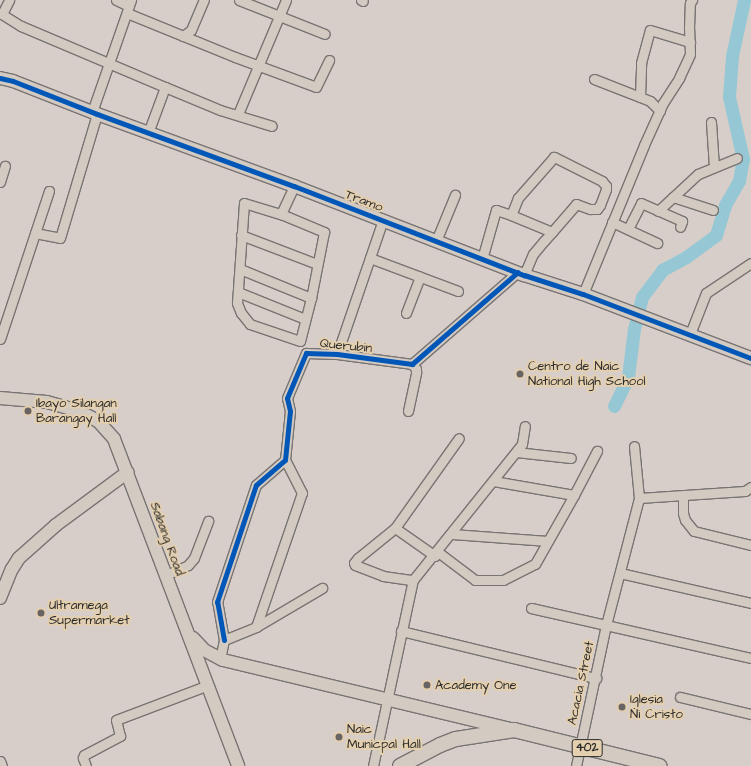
<!DOCTYPE html>
<html>
<head>
<meta charset="utf-8">
<style>
	body { margin:0 }
	#map { position:relative; width:751px; height:766px; overflow:hidden; background:#d7ceca; font-family:"Architects Daughter",sans-serif }
	div>[style] { position:absolute }
	[style*='--x'] { left:calc(var(--x)*1px); top:calc(var(--y)*1px); width:calc(var(--w)*1px); rotate:calc(var(--a)*1deg) }
	.river>* { height:13px; margin:-6.5px; padding:0 6.5px; transform-origin:6.5px; border-radius:6.5px; background:#95c8d4 }
	.roads { filter:drop-shadow(1px 0 #787473) drop-shadow(-1px 0 #787473) drop-shadow(0 1px #787473) drop-shadow(0 -1px #787473) }
	.street>* { height:9px; margin:-4.5px; padding:0 4.5px; transform-origin:4.5px; border-radius:4.5px; background:#d3cbc2 }
	.secondary>* { height:12px; margin:-6px; padding:0 6px; transform-origin:6px; border-radius:6px; background:#d3cbc2 }
	.primary>* { height:14px; margin:-7px; padding:0 7px; transform-origin:7px; border-radius:7px; background:#d3cbc2 }
	.cycleway>* { height:5px; margin:-2.5px; padding:0 2.5px; transform-origin:2.5px; border-radius:2.5px; background:#0057b8 }
	.dots>* { width:11px; height:11px; translate:-50% -50%; box-sizing:border-box; border:2px solid #e4cfae; border-radius:50% }
	span { translate:-50% -50%; white-space:nowrap; text-align:center; line-height:1.15; -webkit-text-stroke:4px #e4cfae; paint-order:stroke }
	.shield-label span { padding:1px 3px; background:#e4cfae; border:1px solid; border-radius:3px; -webkit-text-stroke-width:0 }
	.shield-label { font-size:12px; color:#2b2b2b; font-weight:700 }
	.street-label { font-size:13px; color:#2b2b2b }
	.poi-label { font-size:13px; color:#2b2b2b }
	.left { translate:0 -50%; text-align:left }
</style>
</head>
<body>
<div id="map">
	<div class="river">
		<i style="--x:614;--y:406;--w:32;--a:-64"></i>
		<i style="--x:628;--y:377;--w:48;--a:-82.9"></i>
		<i style="--x:634;--y:329;--w:33;--a:-76"></i>
		<i style="--x:642;--y:297;--w:34;--a:-53"></i>
		<i style="--x:662;--y:270;--w:27;--a:-28"></i>
		<i style="--x:686;--y:257;--w:37;--a:-36"></i>
		<i style="--x:716;--y:235;--w:31;--a:-73"></i>
		<i style="--x:725;--y:205;--w:28;--a:-60"></i>
		<i style="--x:739;--y:181;--w:22;--a:-80"></i>
		<i style="--x:743;--y:159;--w:64;--a:-102.7"></i>
		<i style="--x:729;--y:97;--w:41;--a:-85.8"></i>
		<i style="--x:732;--y:56;--w:57;--a:-77.9"></i>
	</div>
	<div class="roads">
		<div class="street">
			<i style="--x:116;--y:0;--w:14;--a:25"></i>
			<i style="--x:239;--y:0;--w:92;--a:21.6"></i>
			<i style="--x:361;--y:0;--w:2;--a:27"></i>
			<i style="--x:0;--y:13;--w:25;--a:32"></i>
			<i style="--x:21;--y:26;--w:156;--a:23"></i>
			<i style="--x:165;--y:87;--w:60;--a:22.7"></i>
			<i style="--x:220;--y:110;--w:54;--a:17.1"></i>
			<i style="--x:127;--y:13;--w:117;--a:22.2"></i>
			<i style="--x:235;--y:57;--w:86;--a:20.3"></i>
			<i style="--x:316;--y:87;--w:30;--a:-64"></i>
			<i style="--x:2;--y:14;--w:16;--a:-63"></i>
			<i style="--x:183;--y:36;--w:10;--a:-37"></i>
			<i style="--x:191;--y:30;--w:33;--a:-67"></i>
			<i style="--x:594;--y:79;--w:60;--a:21.4"></i>
			<i style="--x:650;--y:101;--w:14;--a:45"></i>
			<i style="--x:640;--y:97;--w:34;--a:-88"></i>
			<i style="--x:641;--y:63;--w:34;--a:-75"></i>
			<i style="--x:650;--y:30;--w:42;--a:16.7"></i>
			<i style="--x:92;--y:112;--w:119;--a:-70.8"></i>
			<i style="--x:238;--y:114;--w:124;--a:-67.2"></i>
			<i style="--x:711;--y:122;--w:45;--a:86.2"></i>
			<i style="--x:148;--y:133;--w:49;--a:-69.7"></i>
			<i style="--x:0;--y:182;--w:17;--a:-73"></i>
			<i style="--x:673;--y:197;--w:42;--a:18"></i>
			<i style="--x:244;--y:203;--w:39;--a:17"></i>
			<i style="--x:281;--y:214;--w:47;--a:22.7"></i>
			<i style="--x:324;--y:232;--w:67;--a:101.1"></i>
			<i style="--x:311;--y:298;--w:44;--a:104.3"></i>
			<i style="--x:300;--y:341;--w:53;--a:-161.2"></i>
			<i style="--x:250;--y:324;--w:14;--a:-129"></i>
			<i style="--x:241;--y:313;--w:11;--a:-112"></i>
			<i style="--x:237;--y:303;--w:100;--a:-86"></i>
			<i style="--x:658;--y:211;--w:54;--a:-42.8"></i>
			<i style="--x:698;--y:174;--w:42;--a:-22.3"></i>
			<i style="--x:281;--y:214;--w:31;--a:-65"></i>
			<i style="--x:612;--y:222;--w:50;--a:25"></i>
			<i style="--x:628;--y:229;--w:29;--a:-63"></i>
			<i style="--x:641;--y:203;--w:45;--a:23.7"></i>
			<i style="--x:682;--y:221;--w:6;--a:108"></i>
			<i style="--x:35;--y:233;--w:25;--a:11"></i>
			<i style="--x:60;--y:238;--w:129;--a:-73.4"></i>
			<i style="--x:241;--y:235;--w:81;--a:20.9"></i>
			<i style="--x:436;--y:241;--w:50;--a:-67.6"></i>
			<i style="--x:370;--y:258;--w:94;--a:20.6"></i>
			<i style="--x:482;--y:259;--w:51;--a:-74.1"></i>
			<i style="--x:496;--y:210;--w:16;--a:18"></i>
			<i style="--x:240;--y:269;--w:77;--a:22.2"></i>
			<i style="--x:524;--y:275;--w:23;--a:-67"></i>
			<i style="--x:533;--y:254;--w:17;--a:-50"></i>
			<i style="--x:544;--y:241;--w:12;--a:-48"></i>
			<i style="--x:552;--y:232;--w:37;--a:-49"></i>
			<i style="--x:576;--y:204;--w:15;--a:20"></i>
			<i style="--x:590;--y:209;--w:7;--a:0"></i>
			<i style="--x:597;--y:209;--w:5;--a:-53"></i>
			<i style="--x:600;--y:205;--w:17;--a:-69"></i>
			<i style="--x:606;--y:189;--w:3;--a:-90"></i>
			<i style="--x:606;--y:186;--w:6;--a:-129"></i>
			<i style="--x:602;--y:181;--w:54;--a:-153.4"></i>
			<i style="--x:554;--y:157;--w:55;--a:131.3"></i>
			<i style="--x:518;--y:198;--w:18;--a:112"></i>
			<i style="--x:511;--y:215;--w:44;--a:22.5"></i>
			<i style="--x:238;--y:292;--w:72;--a:21.9"></i>
			<i style="--x:583;--y:294;--w:161;--a:-67.7"></i>
			<i style="--x:644;--y:145;--w:46;--a:-65.7"></i>
			<i style="--x:663;--y:103;--w:30;--a:-57"></i>
			<i style="--x:679;--y:78;--w:26;--a:-65"></i>
			<i style="--x:690;--y:54;--w:26;--a:-92"></i>
			<i style="--x:689;--y:28;--w:25;--a:-88"></i>
			<i style="--x:690;--y:3;--w:4;--a:-56"></i>
			<i style="--x:406;--y:313;--w:39;--a:-69"></i>
			<i style="--x:690;--y:334;--w:44;--a:-68.7"></i>
			<i style="--x:706;--y:293;--w:54;--a:-33.7"></i>
			<i style="--x:0;--y:339;--w:156;--a:-71.7"></i>
			<i style="--x:337;--y:354;--w:142;--a:-71.1"></i>
			<i style="--x:408;--y:411;--w:40;--a:-78"></i>
			<i style="--x:416;--y:372;--w:3;--a:-90"></i>
			<i style="--x:416;--y:369;--w:6;--a:-129"></i>
			<i style="--x:516;--y:452;--w:55;--a:6.2"></i>
			<i style="--x:574;--y:495;--w:50;--a:-62.4"></i>
			<i style="--x:683;--y:496;--w:17;--a:90"></i>
			<i style="--x:683;--y:513;--w:7;--a:74"></i>
			<i style="--x:685;--y:520;--w:14;--a:51"></i>
			<i style="--x:694;--y:531;--w:59;--a:13.8"></i>
			<i style="--x:639;--y:498;--w:106;--a:-3.8"></i>
			<i style="--x:745;--y:491;--w:7;--a:-34"></i>
			<i style="--x:395;--y:528;--w:48;--a:141"></i>
			<i style="--x:358;--y:558;--w:6;--a:129"></i>
			<i style="--x:354;--y:563;--w:2;--a:63"></i>
			<i style="--x:355;--y:565;--w:30;--a:21"></i>
			<i style="--x:383;--y:576;--w:30;--a:8"></i>
			<i style="--x:452;--y:534;--w:96;--a:4.2"></i>
			<i style="--x:438;--y:552;--w:46;--a:37.1"></i>
			<i style="--x:475;--y:580;--w:28;--a:0"></i>
			<i style="--x:503;--y:580;--w:36;--a:-27"></i>
			<i style="--x:535;--y:564;--w:79;--a:-60.5"></i>
			<i style="--x:574;--y:495;--w:82;--a:-170.2"></i>
			<i style="--x:435;--y:556;--w:49;--a:-145"></i>
			<i style="--x:395;--y:528;--w:110;--a:-54.6"></i>
			<i style="--x:620;--y:573;--w:134;--a:12.9"></i>
			<i style="--x:166;--y:575;--w:24;--a:-24"></i>
			<i style="--x:188;--y:565;--w:9;--a:-49"></i>
			<i style="--x:194;--y:558;--w:40;--a:-69"></i>
			<i style="--x:531;--y:608;--w:226;--a:12.8"></i>
			<i style="--x:256;--y:627;--w:142;--a:-71.1"></i>
			<i style="--x:302;--y:493;--w:37;--a:-117"></i>
			<i style="--x:401;--y:631;--w:201;--a:13.6"></i>
			<i style="--x:224;--y:640;--w:39;--a:-100"></i>
			<i style="--x:217;--y:602;--w:123;--a:-71.6"></i>
			<i style="--x:256;--y:485;--w:38;--a:-41"></i>
			<i style="--x:285;--y:460;--w:49;--a:-84.2"></i>
			<i style="--x:290;--y:411;--w:13;--a:-103"></i>
			<i style="--x:287;--y:398;--w:49;--a:-67.1"></i>
			<i style="--x:306;--y:353;--w:31;--a:2"></i>
			<i style="--x:337;--y:354;--w:76;--a:7.6"></i>
			<i style="--x:412;--y:364;--w:140;--a:-41"></i>
			<i style="--x:220;--y:659;--w:19;--a:-78"></i>
			<i style="--x:224;--y:640;--w:35;--a:-22"></i>
			<i style="--x:256;--y:627;--w:77;--a:-30.6"></i>
			<i style="--x:680;--y:697;--w:73;--a:13.5"></i>
			<i style="--x:0;--y:761;--w:5;--a:68"></i>
			<i style="--x:86;--y:766;--w:9;--a:-111"></i>
			<i style="--x:83;--y:758;--w:3;--a:-72"></i>
			<i style="--x:84;--y:755;--w:41;--a:-27.8"></i>
			<i style="--x:120;--y:736;--w:16;--a:-104"></i>
			<i style="--x:116;--y:720;--w:98;--a:-20.8"></i>
			<i style="--x:373;--y:766;--w:190;--a:-77.9"></i>
			<i style="--x:413;--y:580;--w:174;--a:-51.3"></i>
			<i style="--x:522;--y:444;--w:18;--a:-81"></i>
			<i style="--x:576;--y:766;--w:144;--a:-78"></i>
			<i style="--x:606;--y:625;--w:131;--a:-75.4"></i>
			<i style="--x:639;--y:498;--w:52;--a:-95.5"></i>
		</div>
		<div class="secondary">
			<i style="--x:0;--y:78;--w:13;--a:13"></i>
			<i style="--x:13;--y:81;--w:90;--a:21.4"></i>
			<i style="--x:97;--y:114;--w:210;--a:20.1"></i>
			<i style="--x:294;--y:186;--w:247;--a:21.2"></i>
			<i style="--x:524;--y:275;--w:62;--a:17.9"></i>
			<i style="--x:583;--y:294;--w:180;--a:20.9"></i>
			<i style="--x:0;--y:398;--w:47;--a:4.9"></i>
			<i style="--x:47;--y:402;--w:33;--a:16"></i>
			<i style="--x:79;--y:411;--w:21;--a:28"></i>
			<i style="--x:98;--y:421;--w:24;--a:48"></i>
			<i style="--x:114;--y:439;--w:350;--a:69.2"></i>
			<i style="--x:0;--y:598;--w:31;--a:-68"></i>
			<i style="--x:12;--y:569;--w:13;--a:-58"></i>
			<i style="--x:19;--y:558;--w:50;--a:-41.7"></i>
			<i style="--x:56;--y:525;--w:89;--a:-36.4"></i>
			<i style="--x:193;--y:638;--w:16;--a:47"></i>
			<i style="--x:204;--y:650;--w:21;--a:28"></i>
			<i style="--x:223;--y:660;--w:296;--a:13.5"></i>
		</div>
		<div class="primary">
			<i style="--x:400;--y:766;--w:45;--a:-27.7"></i>
			<i style="--x:440;--y:745;--w:17;--a:-21"></i>
			<i style="--x:456;--y:739;--w:59;--a:-8.8"></i>
			<i style="--x:514;--y:730;--w:150;--a:13.9"></i>
		</div>
	</div>
	<div class="cycleway">
		<i style="--x:0;--y:78;--w:13;--a:13"></i>
		<i style="--x:13;--y:81;--w:90;--a:21.4"></i>
		<i style="--x:97;--y:114;--w:210;--a:20.1"></i>
		<i style="--x:294;--y:186;--w:247;--a:21.2"></i>
		<i style="--x:524;--y:275;--w:62;--a:17.9"></i>
		<i style="--x:583;--y:294;--w:180;--a:20.9"></i>
		<i style="--x:224;--y:640;--w:39;--a:-100"></i>
		<i style="--x:217;--y:602;--w:123;--a:-71.6"></i>
		<i style="--x:256;--y:485;--w:38;--a:-41"></i>
		<i style="--x:285;--y:460;--w:49;--a:-84.2"></i>
		<i style="--x:290;--y:411;--w:13;--a:-103"></i>
		<i style="--x:287;--y:398;--w:49;--a:-67.1"></i>
		<i style="--x:306;--y:353;--w:31;--a:2"></i>
		<i style="--x:337;--y:354;--w:76;--a:7.6"></i>
		<i style="--x:412;--y:364;--w:140;--a:-41"></i>
	</div>
	<div class="dots">
		<i style="left:520px;top:374px;background:#676463"></i>
		<i style="left:28px;top:411px;background:#676463"></i>
		<i style="left:41px;top:613px;background:#676463"></i>
		<i style="left:427px;top:685px;background:#676463"></i>
		<i style="left:622px;top:707px;background:#676463"></i>
		<i style="left:339px;top:737px;background:#676463"></i>
	</div>
	<div class="shield-label">
		<span style="left:587px;top:748px">402</span>
	</div>
	<div class="street-label">
		<span style="left:364px;top:201px;rotate:21deg">Tramo</span>
		<span style="left:346px;top:346px;rotate:6deg">Querubin</span>
		<span style="left:167px;top:539px;rotate:70deg">Sabang Road</span>
		<span style="left:581px;top:683px;rotate:-78deg">Acacia Street</span>
	</div>
	<div class="poi-label">
		<span class="left" style="left:528px;top:374px">Centro de Naic<br>National High School</span>
		<span class="left" style="left:36px;top:411px">Ibayo Silangan<br>Barangay Hall</span>
		<span class="left" style="left:49px;top:613px">Ultramega<br>Supermarket</span>
		<span class="left" style="left:435px;top:685px">Academy One</span>
		<span class="left" style="left:630px;top:707px">Iglesia<br>Ni Cristo</span>
		<span class="left" style="left:347px;top:737px">Naic<br>Municpal Hall</span>
	</div>
</div>
</body>
</html>
